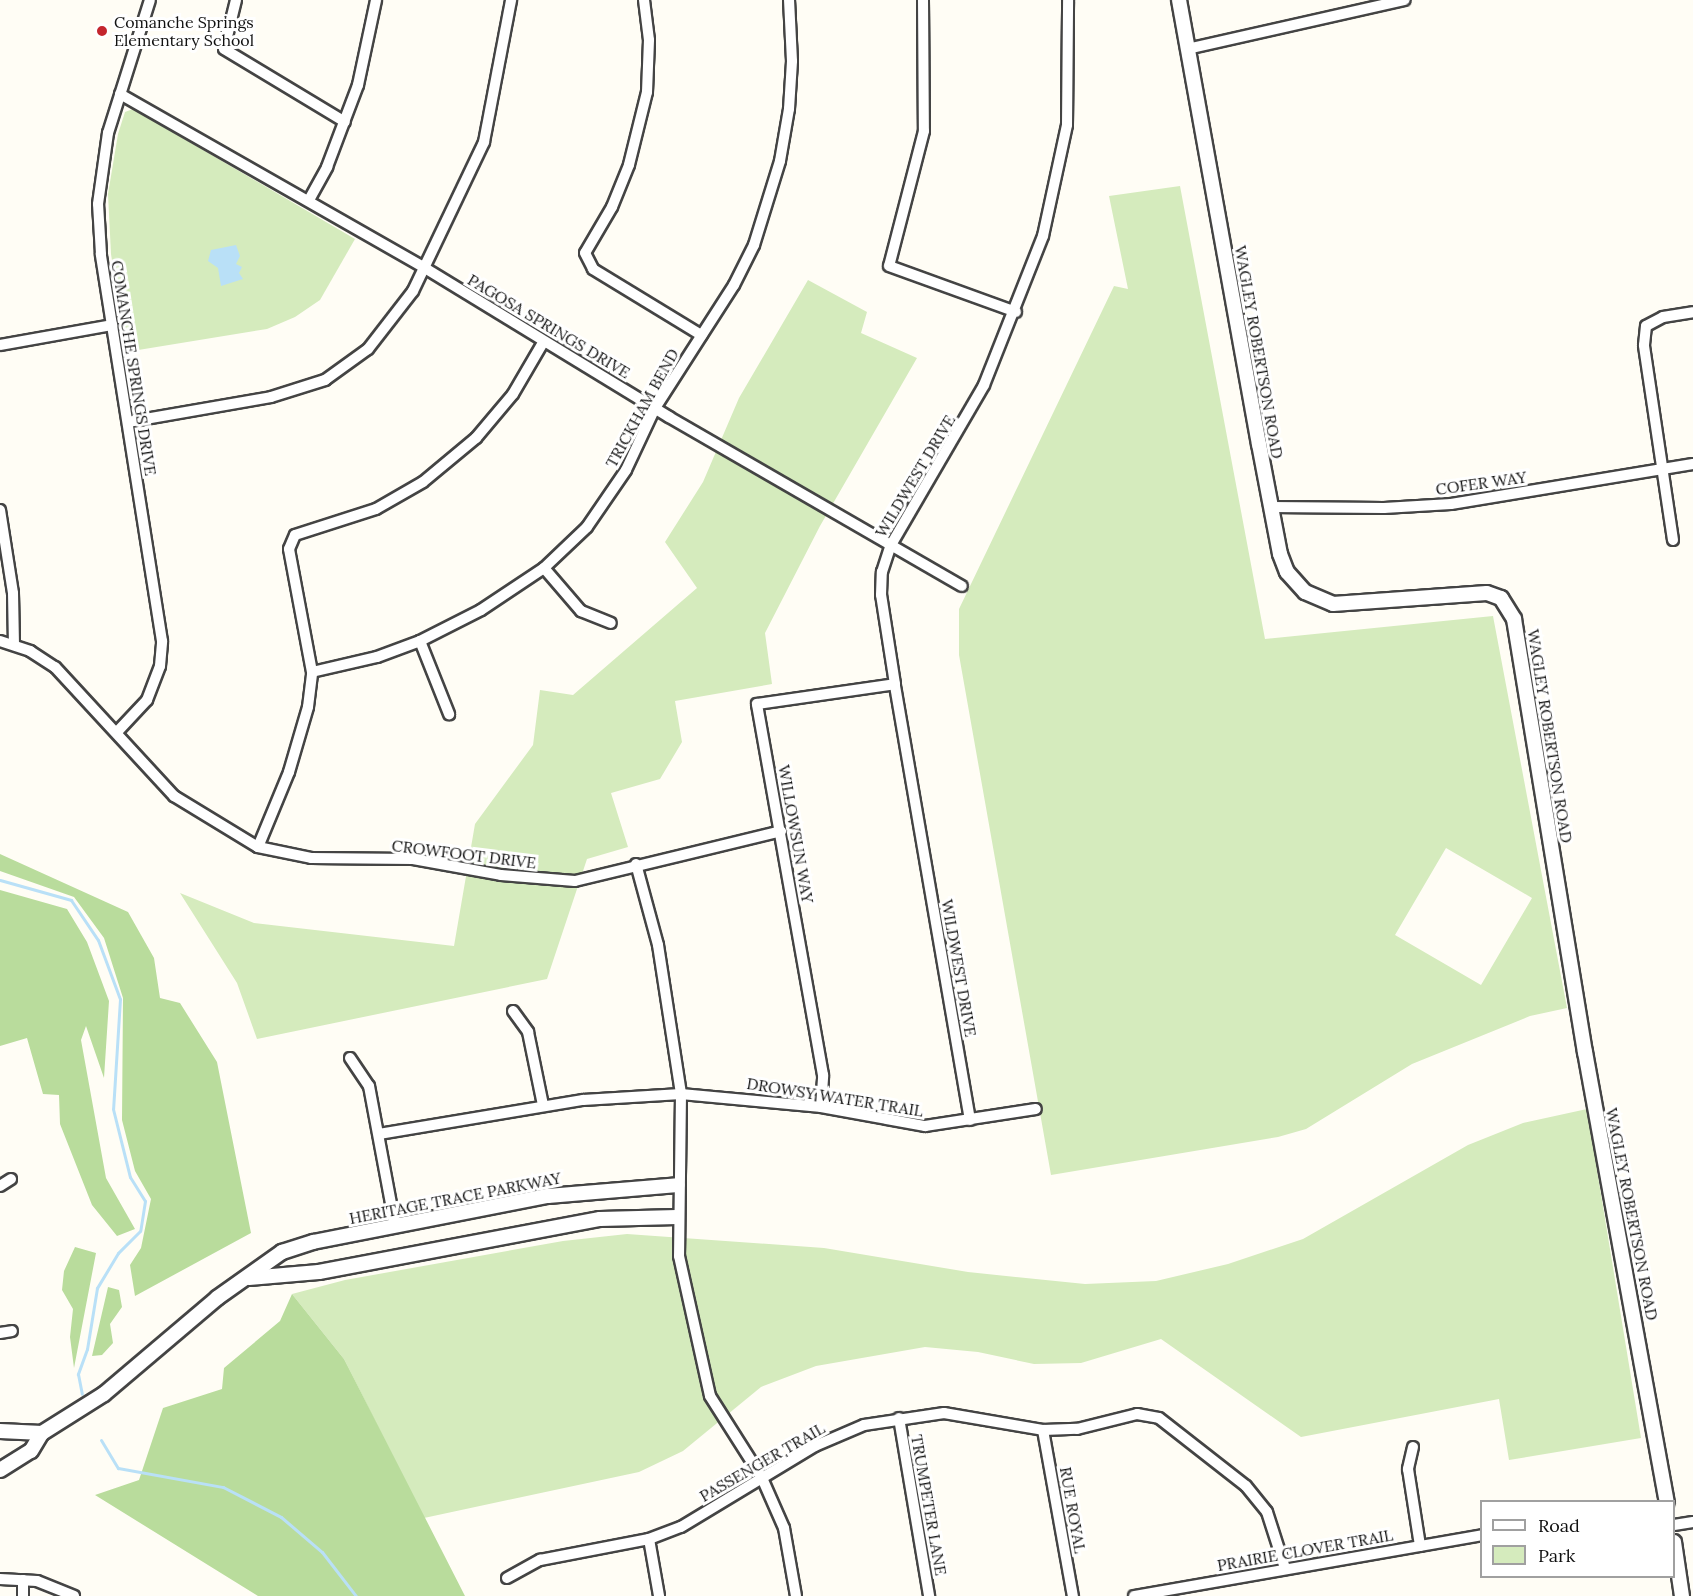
<!DOCTYPE html>
<html>
<head>
<meta charset="utf-8">
<style>
	body { margin:0 }
	#map { position:relative; width:1693px; height:1596px; overflow:hidden; background:#fffdf5; font-family:Lora,serif }
	div>[style] { position:absolute }
	[style*='--x'] { left:calc(var(--x)*1px); top:calc(var(--y)*1px); width:calc(var(--w)*1px); rotate:calc(var(--a)*1deg) }
	.green>* { inset:0; background:#d5ebbd }
	.forest>* { inset:0; background:#b9dc9c }
	.water>* { inset:0; background:#b9e0f7 }
	.stream>* { height:3px; margin:-1.5px; padding:0 1.5px; transform-origin:1.5px; border-radius:1.5px; background:#b9e0f7 }
	.roads { filter:drop-shadow(2px 0 #444) drop-shadow(-2px 0 #444) drop-shadow(0 2px #444) drop-shadow(0 -2px #444) }
	.minor>* { height:10px; margin:-5px; padding:0 5px; transform-origin:5px; border-radius:5px; background:#fff }
	.tertiary>* { height:14px; margin:-7px; padding:0 7px; transform-origin:7px; border-radius:7px; background:#fff }
	.dots>* { width:16px; height:16px; translate:-50% -50%; box-sizing:border-box; border:3px solid #fff; border-radius:50% }
	span { translate:-50% -50%; white-space:nowrap; text-align:center; line-height:1.15; -webkit-text-stroke:6px #fff; paint-order:stroke }
	.poi-label { font-size:16px; color:#111 }
	.left { translate:0 -50%; text-align:left }
	.street-label { font-size:16px; color:#111 }
	.legend { position:absolute; left:1480px; top:1500px; width:195px; height:78px; box-sizing:border-box; background:#fff; border:2px solid #a0a0a0; margin:0; padding:8px 10px; list-style:none; font-size:18px; color:#111 }
	.legend li { display:flex; align-items:center; gap:12px; height:30px }
	.legend b { width:30px; border:2px solid #a0a0a0 }
</style>
</head>
<body>
<div id="map">
	<div class="green">
		<i style="clip-path:polygon(133px 109px,355px 239px,320px 300px,295px 317px,267px 329px,126px 352px,111px 254px,108px 194px,118px 134px,125px 112px)"></i>
		<i style="clip-path:polygon(evenodd,1180px 186px,1265px 639px,1493px 616px,1567px 1008px,1530px 1016px,1412px 1064px,1306px 1129px,1278px 1137px,1051px 1175px,959px 655px,959px 609px,1114px 286px,1128px 289px,1109px 196px,1180px 186px,1446px 848px,1532px 898px,1481px 985px,1395px 935px,1446px 848px)"></i>
		<i style="clip-path:polygon(808px 280px,867px 312px,861px 333px,917px 358px,820px 526px,765px 633px,772px 684px,675px 701px,682px 742px,660px 779px,611px 793px,628px 847px,587px 859px,547px 979px,257px 1039px,237px 983px,180px 893px,254px 923px,454px 946px,475px 824px,533px 745px,540px 690px,573px 695px,697px 588px,665px 542px,703px 482px,739px 398px)"></i>
		<i style="clip-path:polygon(1587px 1109px,1641px 1438px,1509px 1460px,1499px 1399px,1301px 1437px,1161px 1339px,1081px 1363px,1034px 1364px,978px 1352px,925px 1347px,816px 1366px,761px 1387px,683px 1451px,639px 1472px,424px 1518px,344px 1359px,292px 1294px,345px 1280px,563px 1241px,627px 1234px,824px 1248px,968px 1272px,1085px 1284px,1156px 1281px,1228px 1264px,1303px 1239px,1468px 1145px,1523px 1123px)"></i>
	</div>
	<div class="forest">
		<i style="clip-path:polygon(0 854px,128px 912px,154px 958px,160px 998px,180px 1003px,217px 1062px,251px 1233px,135px 1296px,130px 1265px,141px 1248px,151px 1199px,135px 1171px,122px 1120px,123px 998px,104px 938px,74px 897px,0 871px)"></i>
		<i style="clip-path:polygon(0 890px,67px 909px,87px 942px,109px 1001px,104px 1078px,86px 1026px,81px 1040px,106px 1178px,135px 1229px,117px 1236px,92px 1205px,60px 1124px,59px 1095px,43px 1094px,27px 1038px,0 1046px)"></i>
		<i style="clip-path:polygon(75px 1247px,96px 1253px,74px 1368px,70px 1337px,73px 1309px,62px 1290px,64px 1271px)"></i>
		<i style="clip-path:polygon(108px 1287px,119px 1290px,122px 1307px,110px 1324px,113px 1343px,102px 1355px,92px 1356px)"></i>
		<i style="clip-path:polygon(292px 1294px,344px 1359px,465px 1596px,258px 1596px,95px 1495px,139px 1480px,163px 1408px,222px 1389px,224px 1368px,280px 1321px)"></i>
	</div>
	<div class="water">
		<i style="clip-path:polygon(236px 245px,240px 256px,236px 264px,242px 267px,239px 273px,243px 279px,221px 286px,218px 268px,208px 261px,211px 250px)"></i>
	</div>
	<div class="stream">
		<i style="--x:0;--y:880;--w:74;--a:15.7"></i>
		<i style="--x:71;--y:900;--w:48;--a:56"></i>
		<i style="--x:98;--y:940;--w:63;--a:69.6"></i>
		<i style="--x:120;--y:999;--w:110;--a:93.6"></i>
		<i style="--x:113;--y:1109;--w:70;--a:76"></i>
		<i style="--x:130;--y:1177;--w:28;--a:58"></i>
		<i style="--x:145;--y:1201;--w:30;--a:99"></i>
		<i style="--x:140;--y:1231;--w:31;--a:135"></i>
		<i style="--x:118;--y:1253;--w:41;--a:121"></i>
		<i style="--x:97;--y:1288;--w:62;--a:99.3"></i>
		<i style="--x:87;--y:1349;--w:27;--a:110"></i>
		<i style="--x:78;--y:1374;--w:20;--a:79"></i>
		<i style="--x:101;--y:1440;--w:33;--a:59"></i>
		<i style="--x:118;--y:1468;--w:107;--a:10.3"></i>
		<i style="--x:223;--y:1487;--w:65;--a:27.3"></i>
		<i style="--x:281;--y:1517;--w:54;--a:40.5"></i>
		<i style="--x:322;--y:1552;--w:56;--a:52.3"></i>
	</div>
	<div class="roads">
		<div class="minor">
			<i style="--x:236;--y:0;--w:50;--a:103.8"></i>
			<i style="--x:224;--y:49;--w:141;--a:31.1"></i>
			<i style="--x:644;--y:0;--w:40;--a:82.9"></i>
			<i style="--x:649;--y:40;--w:52;--a:92.2"></i>
			<i style="--x:647;--y:92;--w:75;--a:103.9"></i>
			<i style="--x:629;--y:165;--w:45;--a:112"></i>
			<i style="--x:612;--y:207;--w:53;--a:120.4"></i>
			<i style="--x:585;--y:253;--w:18;--a:63"></i>
			<i style="--x:593;--y:269;--w:127;--a:31.4"></i>
			<i style="--x:923;--y:0;--w:131;--a:89.6"></i>
			<i style="--x:924;--y:131;--w:139;--a:104.5"></i>
			<i style="--x:889;--y:266;--w:135;--a:19.9"></i>
			<i style="--x:1187;--y:49;--w:223;--a:-12.7"></i>
			<i style="--x:120;--y:94;--w:351;--a:29.7"></i>
			<i style="--x:425;--y:268;--w:286;--a:31.4"></i>
			<i style="--x:669;--y:417;--w:338;--a:30"></i>
			<i style="--x:309;--y:200;--w:38;--a:-61"></i>
			<i style="--x:327;--y:167;--w:88;--a:-69.3"></i>
			<i style="--x:358;--y:85;--w:87;--a:-78"></i>
			<i style="--x:0;--y:345;--w:114;--a:-10.1"></i>
			<i style="--x:128;--y:422;--w:145;--a:-9.9"></i>
			<i style="--x:271;--y:397;--w:57;--a:-17.5"></i>
			<i style="--x:325;--y:380;--w:53;--a:-35.8"></i>
			<i style="--x:368;--y:349;--w:73;--a:-52.2"></i>
			<i style="--x:413;--y:291;--w:165;--a:-64.5"></i>
			<i style="--x:484;--y:142;--w:145;--a:-79.2"></i>
			<i style="--x:1271;--y:507;--w:113;--a:0.5"></i>
			<i style="--x:1384;--y:508;--w:67;--a:-3.4"></i>
			<i style="--x:1451;--y:504;--w:245;--a:-9.4"></i>
			<i style="--x:0;--y:510;--w:84;--a:81.1"></i>
			<i style="--x:13;--y:593;--w:52;--a:88.9"></i>
			<i style="--x:1673;--y:540;--w:197;--a:-98.5"></i>
			<i style="--x:1644;--y:345;--w:19;--a:-84"></i>
			<i style="--x:1646;--y:326;--w:19;--a:-28"></i>
			<i style="--x:1663;--y:317;--w:30;--a:-9"></i>
			<i style="--x:544;--y:568;--w:57;--a:49.3"></i>
			<i style="--x:581;--y:611;--w:32;--a:22"></i>
			<i style="--x:0;--y:641;--w:32;--a:18"></i>
			<i style="--x:30;--y:651;--w:30;--a:33"></i>
			<i style="--x:55;--y:667;--w:176;--a:47.3"></i>
			<i style="--x:174;--y:796;--w:98;--a:31.3"></i>
			<i style="--x:258;--y:847;--w:54;--a:11.7"></i>
			<i style="--x:311;--y:858;--w:102;--a:0.6"></i>
			<i style="--x:413;--y:859;--w:89;--a:10.3"></i>
			<i style="--x:501;--y:875;--w:74;--a:4.6"></i>
			<i style="--x:575;--y:881;--w:212;--a:-13.6"></i>
			<i style="--x:420;--y:641;--w:79;--a:68.3"></i>
			<i style="--x:312;--y:672;--w:67;--a:-13"></i>
			<i style="--x:377;--y:657;--w:46;--a:-20.4"></i>
			<i style="--x:420;--y:641;--w:68;--a:-26.9"></i>
			<i style="--x:481;--y:610;--w:76;--a:-33.7"></i>
			<i style="--x:544;--y:568;--w:59;--a:-43.6"></i>
			<i style="--x:587;--y:527;--w:69;--a:-55.6"></i>
			<i style="--x:626;--y:470;--w:68;--a:-64.9"></i>
			<i style="--x:655;--y:408;--w:146;--a:-57.3"></i>
			<i style="--x:734;--y:285;--w:45;--a:-63.4"></i>
			<i style="--x:754;--y:245;--w:88;--a:-72.8"></i>
			<i style="--x:780;--y:161;--w:53;--a:-80.2"></i>
			<i style="--x:789;--y:109;--w:48;--a:-86.4"></i>
			<i style="--x:792;--y:61;--w:61;--a:-92.8"></i>
			<i style="--x:117;--y:732;--w:44;--a:-46.8"></i>
			<i style="--x:147;--y:700;--w:36;--a:-69"></i>
			<i style="--x:160;--y:666;--w:25;--a:-85"></i>
			<i style="--x:162;--y:641;--w:392;--a:-99"></i>
			<i style="--x:101;--y:254;--w:50;--a:-93.4"></i>
			<i style="--x:98;--y:204;--w:72;--a:-82"></i>
			<i style="--x:108;--y:133;--w:139;--a:-72.5"></i>
			<i style="--x:258;--y:847;--w:81;--a:-67.5"></i>
			<i style="--x:289;--y:772;--w:68;--a:-73.7"></i>
			<i style="--x:308;--y:707;--w:35;--a:-83"></i>
			<i style="--x:312;--y:672;--w:125;--a:-100.6"></i>
			<i style="--x:289;--y:549;--w:15;--a:-67"></i>
			<i style="--x:295;--y:535;--w:85;--a:-17.8"></i>
			<i style="--x:376;--y:509;--w:54;--a:-29.9"></i>
			<i style="--x:423;--y:482;--w:69;--a:-39.7"></i>
			<i style="--x:476;--y:438;--w:57;--a:-49.9"></i>
			<i style="--x:513;--y:394;--w:61;--a:-59.7"></i>
			<i style="--x:636;--y:864;--w:84;--a:74.8"></i>
			<i style="--x:658;--y:945;--w:151;--a:81.2"></i>
			<i style="--x:681;--y:1094;--w:162;--a:90.7"></i>
			<i style="--x:679;--y:1256;--w:143;--a:77.5"></i>
			<i style="--x:710;--y:1396;--w:97;--a:57.6"></i>
			<i style="--x:762;--y:1478;--w:55;--a:66.3"></i>
			<i style="--x:784;--y:1528;--w:69;--a:80"></i>
			<i style="--x:513;--y:1011;--w:26;--a:54"></i>
			<i style="--x:528;--y:1032;--w:75;--a:78.4"></i>
			<i style="--x:350;--y:1058;--w:34;--a:56"></i>
			<i style="--x:369;--y:1086;--w:141;--a:79.4"></i>
			<i style="--x:821;--y:1107;--w:32;--a:-86"></i>
			<i style="--x:823;--y:1075;--w:377;--a:-100.1"></i>
			<i style="--x:757;--y:704;--w:139;--a:-8.2"></i>
			<i style="--x:970;--y:1120;--w:442;--a:-99.8"></i>
			<i style="--x:895;--y:684;--w:90;--a:-98.9"></i>
			<i style="--x:881;--y:595;--w:23;--a:-88"></i>
			<i style="--x:882;--y:572;--w:28;--a:-72"></i>
			<i style="--x:891;--y:545;--w:185;--a:-59.8"></i>
			<i style="--x:984;--y:385;--w:160;--a:-68.4"></i>
			<i style="--x:1043;--y:236;--w:114;--a:-77.8"></i>
			<i style="--x:1067;--y:125;--w:125;--a:-89.5"></i>
			<i style="--x:379;--y:1134;--w:207;--a:-9.5"></i>
			<i style="--x:583;--y:1100;--w:98;--a:-3.5"></i>
			<i style="--x:681;--y:1094;--w:141;--a:5.3"></i>
			<i style="--x:821;--y:1107;--w:106;--a:10.4"></i>
			<i style="--x:925;--y:1126;--w:112;--a:-8.7"></i>
			<i style="--x:0;--y:1186;--w:13;--a:-32"></i>
			<i style="--x:0;--y:1333;--w:12;--a:-9"></i>
			<i style="--x:899;--y:1418;--w:181;--a:80.4"></i>
			<i style="--x:1043;--y:1430;--w:169;--a:79.8"></i>
			<i style="--x:1413;--y:1447;--w:23;--a:103"></i>
			<i style="--x:1408;--y:1469;--w:78;--a:81.1"></i>
			<i style="--x:1674;--y:1525;--w:19;--a:-9"></i>
			<i style="--x:649;--y:1539;--w:58;--a:80"></i>
			<i style="--x:507;--y:1578;--w:38;--a:-29"></i>
			<i style="--x:540;--y:1560;--w:111;--a:-10.9"></i>
			<i style="--x:649;--y:1539;--w:34;--a:-21"></i>
			<i style="--x:681;--y:1527;--w:157;--a:-31.2"></i>
			<i style="--x:815;--y:1446;--w:53;--a:-23.2"></i>
			<i style="--x:864;--y:1425;--w:81;--a:-8.5"></i>
			<i style="--x:944;--y:1413;--w:100;--a:9.7"></i>
			<i style="--x:1043;--y:1430;--w:34;--a:-2"></i>
			<i style="--x:1077;--y:1429;--w:62;--a:-14"></i>
			<i style="--x:1137;--y:1414;--w:22;--a:10"></i>
			<i style="--x:1159;--y:1418;--w:110;--a:38"></i>
			<i style="--x:1246;--y:1486;--w:33;--a:51"></i>
			<i style="--x:1267;--y:1512;--w:59;--a:72.2"></i>
			<i style="--x:0;--y:1579;--w:37;--a:3"></i>
			<i style="--x:37;--y:1581;--w:40;--a:22"></i>
			<i style="--x:23;--y:1596;--w:16;--a:-90"></i>
			<i style="--x:1134;--y:1596;--w:353;--a:-9.9"></i>
		</div>
		<div class="tertiary">
			<i style="--x:1179;--y:0;--w:451;--a:79.8"></i>
			<i style="--x:1259;--y:444;--w:112;--a:79.2"></i>
			<i style="--x:1280;--y:554;--w:19;--a:69"></i>
			<i style="--x:1287;--y:572;--w:27;--a:48"></i>
			<i style="--x:1305;--y:592;--w:30;--a:23"></i>
			<i style="--x:1333;--y:604;--w:154;--a:-4.1"></i>
			<i style="--x:1487;--y:593;--w:15;--a:20"></i>
			<i style="--x:1501;--y:598;--w:25;--a:58"></i>
			<i style="--x:1514;--y:619;--w:439;--a:80.7"></i>
			<i style="--x:1585;--y:1052;--w:457;--a:79.7"></i>
			<i style="--x:249;--y:1278;--w:70;--a:-4.9"></i>
			<i style="--x:319;--y:1272;--w:286;--a:-10.7"></i>
			<i style="--x:600;--y:1219;--w:77;--a:-1.5"></i>
			<i style="--x:0;--y:1431;--w:42;--a:2.7"></i>
			<i style="--x:0;--y:1470;--w:36;--a:-32"></i>
			<i style="--x:31;--y:1451;--w:21;--a:-59"></i>
			<i style="--x:42;--y:1433;--w:73;--a:-32.2"></i>
			<i style="--x:104;--y:1394;--w:148;--a:-40.3"></i>
			<i style="--x:217;--y:1298;--w:80;--a:-35.3"></i>
			<i style="--x:282;--y:1252;--w:33;--a:-18"></i>
			<i style="--x:313;--y:1242;--w:239;--a:-11.1"></i>
			<i style="--x:548;--y:1196;--w:130;--a:-4.8"></i>
			<i style="--x:1674;--y:1542;--w:55;--a:81.6"></i>
		</div>
	</div>
	<div class="dots">
		<i style="left:102px;top:31px;background:#c4262e"></i>
	</div>
	<div class="poi-label">
		<span class="left" style="left:114px;top:31px">Comanche Springs<br>Elementary School</span>
	</div>
	<div class="street-label">
		<span style="left:549px;top:326px;rotate:31deg">PAGOSA SPRINGS DRIVE</span>
		<span style="left:1259px;top:352px;rotate:80deg">WAGLEY ROBERTSON ROAD</span>
		<span style="left:134px;top:368px;rotate:81deg">COMANCHE SPRINGS DRIVE</span>
		<span style="left:642px;top:408px;rotate:-61deg">TRICKHAM BEND</span>
		<span style="left:915px;top:476px;rotate:-59deg">WILDWEST DRIVE</span>
		<span style="left:1481px;top:483px;rotate:-8deg">COFER WAY</span>
		<span style="left:1550px;top:736px;rotate:81deg">WAGLEY ROBERTSON ROAD</span>
		<span style="left:796px;top:834px;rotate:80deg">WILLOWSUN WAY</span>
		<span style="left:464px;top:854px;rotate:7deg">CROWFOOT DRIVE</span>
		<span style="left:959px;top:968px;rotate:80deg">WILDWEST DRIVE</span>
		<span style="left:835px;top:1097px;rotate:9deg">DROWSY WATER TRAIL</span>
		<span style="left:455px;top:1198px;rotate:-11deg">HERITAGE TRACE PARKWAY</span>
		<span style="left:1632px;top:1214px;rotate:79deg">WAGLEY ROBERTSON ROAD</span>
		<span style="left:762px;top:1462px;rotate:-30deg">PASSENGER TRAIL</span>
		<span style="left:929px;top:1505px;rotate:80deg">TRUMPETER LANE</span>
		<span style="left:1073px;top:1510px;rotate:80deg">RUE ROYAL</span>
		<span style="left:1305px;top:1550px;rotate:-10deg">PRAIRIE CLOVER TRAIL</span>
	</div>
	<ul class="legend">
	<li><b style="height:8px;background:#fff"></b>Road</li>
	<li><b style="height:16px;background:#d5ebbd"></b>Park</li>
	</ul>
</div>
</body>
</html>
